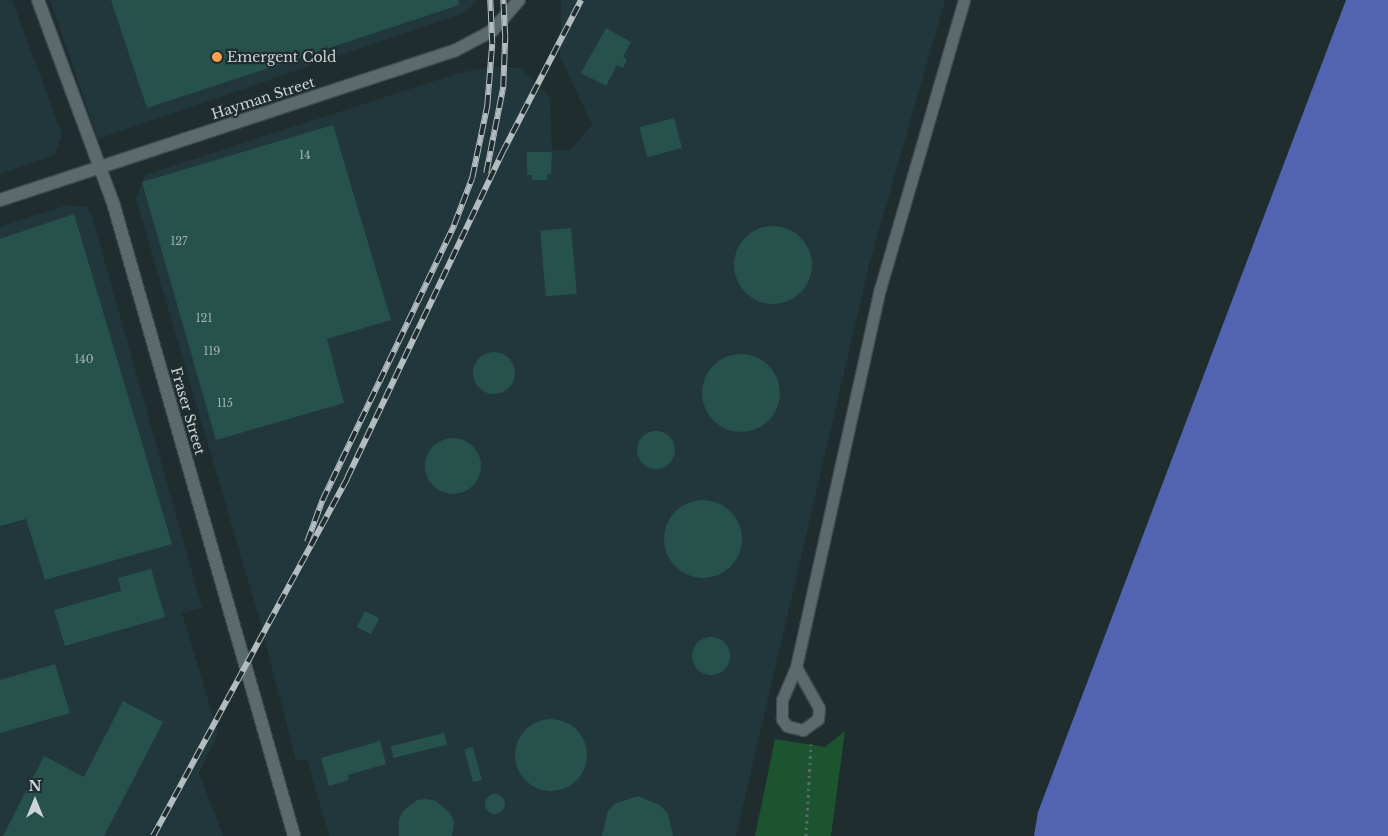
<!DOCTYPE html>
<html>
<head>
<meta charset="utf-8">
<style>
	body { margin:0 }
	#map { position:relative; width:1388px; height:836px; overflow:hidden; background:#202d2f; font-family:"Libre Baskerville",serif }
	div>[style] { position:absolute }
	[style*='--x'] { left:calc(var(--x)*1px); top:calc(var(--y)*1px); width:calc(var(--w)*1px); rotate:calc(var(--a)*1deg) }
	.built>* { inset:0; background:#21373b }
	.green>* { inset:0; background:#1b542f }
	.water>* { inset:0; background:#5163b1 }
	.building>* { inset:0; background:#27524b; transform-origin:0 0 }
	.round { border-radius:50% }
	.path>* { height:3px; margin-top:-1.5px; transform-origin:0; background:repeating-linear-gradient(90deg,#5b6769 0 2.5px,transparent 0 6.5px) }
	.roads { filter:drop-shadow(1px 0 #404a4d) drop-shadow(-1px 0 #404a4d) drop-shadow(0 1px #404a4d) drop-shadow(0 -1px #404a4d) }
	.service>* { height:11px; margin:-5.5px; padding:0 5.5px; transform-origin:5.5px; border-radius:5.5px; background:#5b6a6d }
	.minor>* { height:12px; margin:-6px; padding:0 6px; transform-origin:6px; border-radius:6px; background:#5b6a6d }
	.rail>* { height:5.5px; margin-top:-2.75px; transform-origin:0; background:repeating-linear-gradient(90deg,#202d2f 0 11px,#b3bcbe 0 22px); box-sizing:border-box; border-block:1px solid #b3bcbe }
	.dots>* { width:14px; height:14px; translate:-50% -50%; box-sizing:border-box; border:2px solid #202d2f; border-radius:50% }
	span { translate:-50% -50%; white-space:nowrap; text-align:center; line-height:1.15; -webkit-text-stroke:4.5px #202d2f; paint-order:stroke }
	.number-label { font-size:11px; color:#a3b4b3 }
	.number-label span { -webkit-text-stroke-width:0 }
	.poi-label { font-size:14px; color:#ccd4d6 }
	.left { translate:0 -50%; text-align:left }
	.street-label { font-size:14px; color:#ccd4d6 }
	.north { position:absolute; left:10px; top:776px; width:50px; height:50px; -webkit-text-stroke:4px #202d2f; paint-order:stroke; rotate:0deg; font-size:14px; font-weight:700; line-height:20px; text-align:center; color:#ccd4d6 }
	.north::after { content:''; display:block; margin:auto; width:18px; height:22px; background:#ccd4d6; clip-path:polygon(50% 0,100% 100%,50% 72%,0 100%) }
</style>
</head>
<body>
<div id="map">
	<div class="built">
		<i style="clip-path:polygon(0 0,12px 0,62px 134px,55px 155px,0 174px)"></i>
		<i style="clip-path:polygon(50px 0,477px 0,466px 12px,98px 139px)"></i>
		<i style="clip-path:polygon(561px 0,945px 0,870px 261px,736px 836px,329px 836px,307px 759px,296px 761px,260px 621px,136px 199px,145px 175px,459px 73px,497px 66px,521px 68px,550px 98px,552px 150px,570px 150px,592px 125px,560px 56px)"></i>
		<i style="clip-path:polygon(68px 205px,86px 207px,92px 216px,202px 608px,182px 613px,218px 734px,199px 773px,223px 836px,0 836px,0 227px)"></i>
	</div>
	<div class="green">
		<i style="clip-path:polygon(845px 731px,831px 836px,755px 836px,775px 739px,825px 747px)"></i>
	</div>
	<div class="water">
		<i style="clip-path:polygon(1346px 0,1388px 0,1388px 836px,1034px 836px,1038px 812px)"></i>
	</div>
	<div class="building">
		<i style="clip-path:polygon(111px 0,458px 0,459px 5px,147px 108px)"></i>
		<i style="clip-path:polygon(606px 28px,631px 42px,623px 57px,627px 59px,623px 68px,617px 65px,606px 86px,581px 73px)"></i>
		<i style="left:674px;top:118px;width:31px;height:36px;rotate:75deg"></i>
		<i style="clip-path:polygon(333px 125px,391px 320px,327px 339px,344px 403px,216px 440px,142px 182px)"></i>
		<i style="clip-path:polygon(527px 152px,552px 152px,551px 174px,547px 174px,547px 180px,532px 180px,532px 175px,527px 175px)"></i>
		<i style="clip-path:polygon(74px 214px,172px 544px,45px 580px,26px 519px,0 526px,0 239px)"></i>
		<i class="round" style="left:734px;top:226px;width:78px;height:78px"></i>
		<i style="left:571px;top:228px;width:66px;height:31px;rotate:85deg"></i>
		<i class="round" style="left:473px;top:352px;width:42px;height:42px"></i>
		<i class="round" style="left:702px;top:354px;width:78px;height:78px"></i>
		<i class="round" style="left:637px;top:431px;width:38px;height:38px"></i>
		<i class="round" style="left:425px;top:438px;width:56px;height:56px"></i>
		<i class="round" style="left:664px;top:500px;width:78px;height:78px"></i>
		<i style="clip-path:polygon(151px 569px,165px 617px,65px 646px,54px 610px,121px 591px,118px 578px)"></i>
		<i style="left:365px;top:611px;width:16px;height:18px;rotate:27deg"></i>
		<i class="round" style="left:692px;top:637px;width:38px;height:38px"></i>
		<i style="clip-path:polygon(55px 664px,70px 713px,0 733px,0 680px)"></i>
		<i style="clip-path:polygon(123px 701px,163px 722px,104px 836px,3px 836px,44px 756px,84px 777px)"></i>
		<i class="round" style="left:515px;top:719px;width:72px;height:72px"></i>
		<i style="left:444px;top:733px;width:12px;height:55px;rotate:76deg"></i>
		<i style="clip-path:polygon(380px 741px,386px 764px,348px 775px,349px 780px,329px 786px,321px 758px)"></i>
		<i style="left:473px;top:747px;width:34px;height:9px;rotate:75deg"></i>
		<i class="round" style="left:485px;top:794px;width:20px;height:20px"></i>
		<i style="clip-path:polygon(638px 796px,660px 805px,668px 814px,673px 836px,602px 836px,608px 811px,616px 803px)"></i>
		<i style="clip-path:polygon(427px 799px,436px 801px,450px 813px,454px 822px,452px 836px,399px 836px,399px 819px,403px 811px,417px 800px)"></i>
	</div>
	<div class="path">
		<i style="--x:806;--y:836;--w:92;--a:-86.9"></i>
	</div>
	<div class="roads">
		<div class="service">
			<i style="--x:796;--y:667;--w:47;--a:60.7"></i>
			<i style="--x:819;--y:708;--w:11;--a:95"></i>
			<i style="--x:818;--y:719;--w:19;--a:144"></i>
			<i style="--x:803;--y:730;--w:16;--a:-166"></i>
			<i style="--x:787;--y:726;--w:9;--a:-126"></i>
			<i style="--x:782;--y:719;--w:19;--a:-90"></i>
			<i style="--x:782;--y:700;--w:36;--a:-67"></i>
			<i style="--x:796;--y:667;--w:387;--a:-77.5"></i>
			<i style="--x:880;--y:289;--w:301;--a:-73.8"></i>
		</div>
		<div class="minor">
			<i style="--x:38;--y:0;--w:220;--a:69.7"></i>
			<i style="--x:114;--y:206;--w:655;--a:74.05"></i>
			<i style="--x:0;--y:200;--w:478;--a:-18.2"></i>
			<i style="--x:454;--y:51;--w:43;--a:-27.8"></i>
			<i style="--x:492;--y:31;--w:41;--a:-48.9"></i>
		</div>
	</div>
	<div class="rail">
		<i style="--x:486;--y:173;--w:88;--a:-78.8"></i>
		<i style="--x:503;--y:87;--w:50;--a:-87.7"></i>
		<i style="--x:505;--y:37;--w:37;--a:-93"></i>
		<i style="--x:307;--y:542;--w:44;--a:-69.9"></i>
		<i style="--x:322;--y:501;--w:306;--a:-64.4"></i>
		<i style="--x:454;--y:225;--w:50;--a:-69"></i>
		<i style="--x:472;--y:178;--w:74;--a:-78.2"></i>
		<i style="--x:487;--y:106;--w:62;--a:-85.4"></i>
		<i style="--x:492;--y:44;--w:44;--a:-92.6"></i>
		<i style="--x:153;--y:836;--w:407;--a:-61.5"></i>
		<i style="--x:347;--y:478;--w:360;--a:-64.5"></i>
		<i style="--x:502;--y:153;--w:172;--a:-62.7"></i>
	</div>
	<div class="dots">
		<i style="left:217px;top:57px;background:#f8a14a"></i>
	</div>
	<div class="number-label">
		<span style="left:305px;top:155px">14</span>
		<span style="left:179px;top:241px">127</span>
		<span style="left:204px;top:318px">121</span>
		<span style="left:212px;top:351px">119</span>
		<span style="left:84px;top:359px">140</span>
		<span style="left:225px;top:403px">115</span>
	</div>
	<div class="poi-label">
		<span class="left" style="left:227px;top:57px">Emergent Cold</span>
	</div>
	<div class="street-label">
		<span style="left:263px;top:98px;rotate:-18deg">Hayman Street</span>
		<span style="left:188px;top:411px;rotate:74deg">Fraser Street</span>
	</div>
	<div class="north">N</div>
</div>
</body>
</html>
